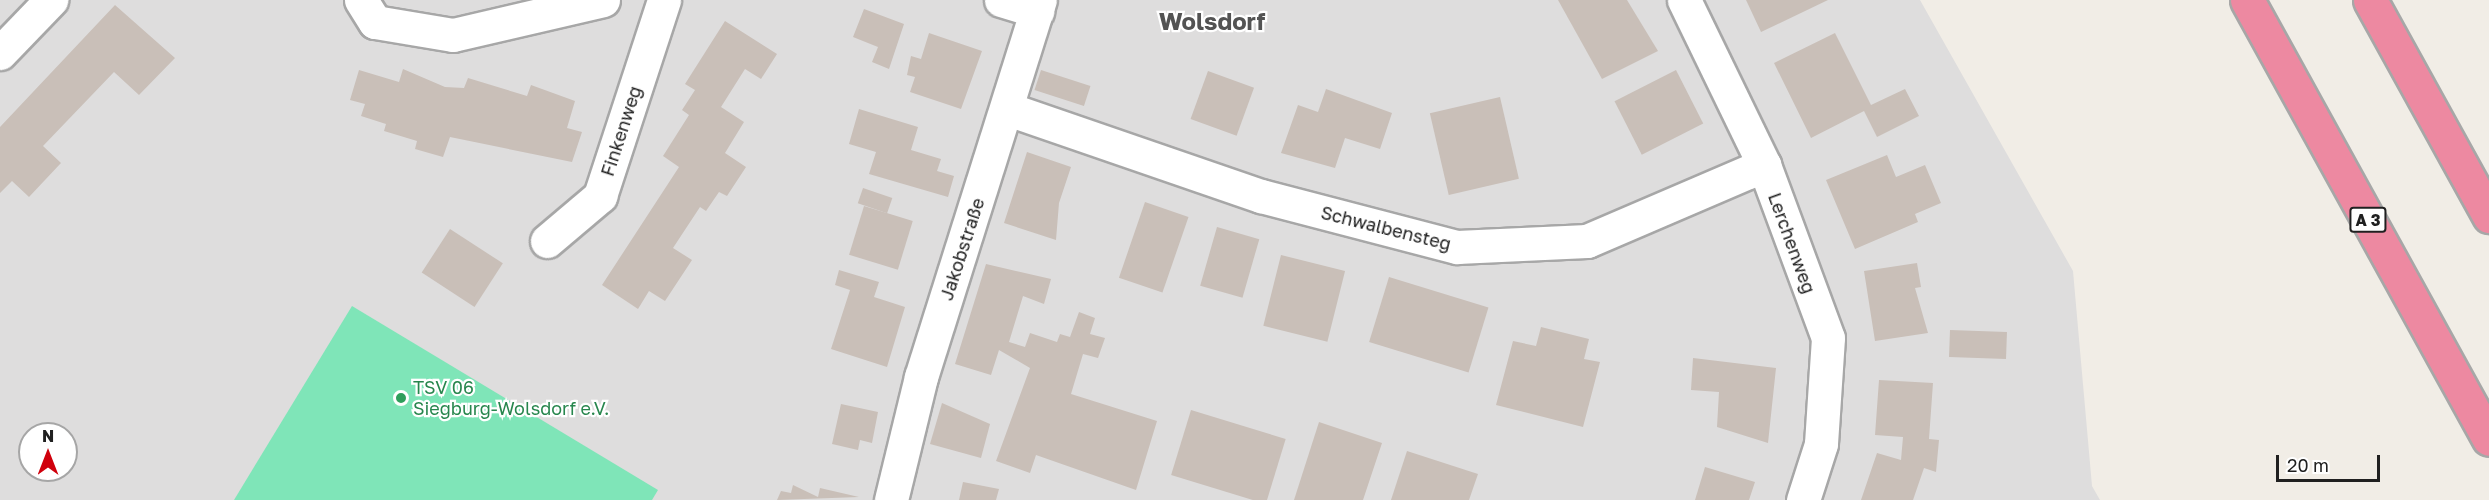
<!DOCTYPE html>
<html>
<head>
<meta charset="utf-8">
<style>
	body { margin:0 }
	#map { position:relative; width:2489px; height:500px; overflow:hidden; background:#f1ede6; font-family:"Golos Text",sans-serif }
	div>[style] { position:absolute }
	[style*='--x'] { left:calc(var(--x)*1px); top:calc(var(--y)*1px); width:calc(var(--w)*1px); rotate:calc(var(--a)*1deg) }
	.residential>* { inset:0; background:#dedddd }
	.pitch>* { inset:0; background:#7fe5b8 }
	.building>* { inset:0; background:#c9bfb8; transform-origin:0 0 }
	.roads { filter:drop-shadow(2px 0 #a7a7a7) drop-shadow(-2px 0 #a7a7a7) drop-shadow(0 2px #a7a7a7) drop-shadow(0 -2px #a7a7a7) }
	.minor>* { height:33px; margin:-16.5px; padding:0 16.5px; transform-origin:16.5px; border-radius:16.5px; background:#fff }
	.highway>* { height:33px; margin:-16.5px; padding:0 16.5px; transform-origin:16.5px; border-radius:16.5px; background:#ed89a1 }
	.dots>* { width:16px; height:16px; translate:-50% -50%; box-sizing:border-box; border:3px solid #fff; border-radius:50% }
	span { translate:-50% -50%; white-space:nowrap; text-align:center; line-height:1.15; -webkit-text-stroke:4.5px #fff; paint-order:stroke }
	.shield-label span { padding:2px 4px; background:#fff; border:2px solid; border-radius:4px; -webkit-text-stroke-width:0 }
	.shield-label { font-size:16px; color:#202020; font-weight:700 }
	.street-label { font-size:18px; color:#202020 }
	.leisure-label { font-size:18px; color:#27864d }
	.left { translate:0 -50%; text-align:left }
	.district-label { font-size:24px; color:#535353; font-weight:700 }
	.north { position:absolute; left:18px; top:422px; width:60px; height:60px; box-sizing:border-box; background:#fff; border:2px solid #a6a6a6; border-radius:50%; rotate:0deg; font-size:16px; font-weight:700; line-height:24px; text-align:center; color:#202020 }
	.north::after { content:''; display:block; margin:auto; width:21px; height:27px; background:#d0000c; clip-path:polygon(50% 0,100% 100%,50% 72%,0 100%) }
	.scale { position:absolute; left:2276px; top:455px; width:104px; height:27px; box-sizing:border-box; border:3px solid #202020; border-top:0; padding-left:8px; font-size:18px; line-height:21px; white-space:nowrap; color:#202020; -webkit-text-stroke:4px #fff; paint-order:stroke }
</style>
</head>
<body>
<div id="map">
	<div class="residential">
		<i style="clip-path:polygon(evenodd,0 0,1920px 0,2073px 271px,2092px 486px,2100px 500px,0 500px,0 0,30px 434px,66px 434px,66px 470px,30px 470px,30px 434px)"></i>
	</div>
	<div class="pitch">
		<i style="clip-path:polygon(352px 306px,658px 490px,652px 500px,234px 500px)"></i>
	</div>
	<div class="building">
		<i style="clip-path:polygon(1558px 0,1627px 0,1658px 51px,1602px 79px)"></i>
		<i style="clip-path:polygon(1746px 0,1828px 0,1761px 32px)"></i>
		<i style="clip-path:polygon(115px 5px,175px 58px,139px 95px,114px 72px,43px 146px,61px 163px,29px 197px,12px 181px,0 193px,0 127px)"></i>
		<i style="clip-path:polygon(864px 9px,904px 24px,889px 69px,872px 62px,878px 47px,853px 37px)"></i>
		<i style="clip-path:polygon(725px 21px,777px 54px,761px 79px,745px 69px,721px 107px,744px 122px,725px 153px,746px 167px,727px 196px,719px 192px,706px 211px,700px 207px,673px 248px,692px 260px,665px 301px,649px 291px,638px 309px,602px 285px,679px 167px,663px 156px,689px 115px,682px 110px,695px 90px,685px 84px)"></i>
		<i style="clip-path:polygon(929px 33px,982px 51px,961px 109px,910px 92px,915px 77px,907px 75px,911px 56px,921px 59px)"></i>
		<i style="clip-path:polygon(1835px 33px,1871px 105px,1905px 89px,1919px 116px,1877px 137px,1864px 111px,1811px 138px,1774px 63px)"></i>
		<i style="clip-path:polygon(403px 69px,445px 87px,464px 88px,468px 78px,527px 96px,531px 85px,575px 101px,567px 128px,582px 132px,572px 162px,450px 137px,443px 157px,415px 149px,417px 141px,384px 131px,386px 124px,361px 116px,365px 104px,350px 100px,359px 70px,399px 82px)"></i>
		<i style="left:1041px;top:70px;width:52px;height:21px;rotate:18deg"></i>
		<i style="left:1676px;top:70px;width:60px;height:69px;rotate:63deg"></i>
		<i style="left:1208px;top:71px;width:49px;height:51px;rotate:20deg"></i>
		<i style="clip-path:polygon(1326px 89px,1392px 113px,1380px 149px,1345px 138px,1335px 168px,1281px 153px,1298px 105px,1318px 112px)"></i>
		<i style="left:1500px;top:97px;width:84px;height:72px;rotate:77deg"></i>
		<i style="clip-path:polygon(859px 109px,918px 127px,911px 150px,941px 159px,937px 171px,954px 176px,948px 197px,869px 174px,876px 152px,849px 144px)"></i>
		<i style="clip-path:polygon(1027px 152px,1071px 167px,1059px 203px,1056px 240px,1004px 223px)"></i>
		<i style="clip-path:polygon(1887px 155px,1896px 177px,1925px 165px,1941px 203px,1915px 214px,1918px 222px,1855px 249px,1826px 180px)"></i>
		<i style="left:863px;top:188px;width:31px;height:16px;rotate:19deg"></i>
		<i style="left:1145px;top:202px;width:46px;height:80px;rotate:19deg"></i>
		<i style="left:864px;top:206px;width:51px;height:51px;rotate:17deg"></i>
		<i style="left:1217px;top:227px;width:44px;height:61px;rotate:16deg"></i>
		<i style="left:450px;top:229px;width:63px;height:52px;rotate:33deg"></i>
		<i style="left:1281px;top:255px;width:66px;height:73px;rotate:14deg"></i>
		<i style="clip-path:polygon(1917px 263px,1921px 287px,1915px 288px,1928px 333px,1875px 341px,1864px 271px)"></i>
		<i style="clip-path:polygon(986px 264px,1051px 279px,1044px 304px,1023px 296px,1009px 342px,1025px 347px,1030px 333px,1057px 342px,1060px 334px,1070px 337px,1079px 312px,1095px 318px,1090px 334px,1105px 338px,1098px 358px,1083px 354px,1071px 394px,1157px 421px,1136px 490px,1036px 455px,1030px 473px,996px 461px,1030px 368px,999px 350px,991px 375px,955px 364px)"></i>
		<i style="clip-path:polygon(839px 270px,879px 282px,874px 297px,905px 307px,887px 367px,831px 349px,850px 290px,835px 285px)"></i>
		<i style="left:1389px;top:277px;width:104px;height:68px;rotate:17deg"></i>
		<i style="clip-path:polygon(1541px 327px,1589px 339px,1584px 359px,1600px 362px,1583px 427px,1496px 405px,1513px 341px,1536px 346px)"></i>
		<i style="left:1950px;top:330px;width:57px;height:27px;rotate:2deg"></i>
		<i style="clip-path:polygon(1693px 358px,1776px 368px,1768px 443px,1717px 427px,1719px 392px,1691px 390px)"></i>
		<i style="clip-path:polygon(1879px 380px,1933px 383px,1929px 439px,1939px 440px,1936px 472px,1924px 468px,1913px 500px,1861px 500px,1877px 453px,1901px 460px,1903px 437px,1875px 435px)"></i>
		<i style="clip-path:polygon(942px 403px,990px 424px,981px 458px,930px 444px)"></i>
		<i style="clip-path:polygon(841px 404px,878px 412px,872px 443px,860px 440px,858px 450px,832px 444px)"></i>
		<i style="left:1191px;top:410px;width:99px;height:68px;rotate:17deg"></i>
		<i style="clip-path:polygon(1319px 422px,1382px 443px,1363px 500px,1294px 500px)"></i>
		<i style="clip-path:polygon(1407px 451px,1478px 474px,1469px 500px,1391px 500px)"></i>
		<i style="clip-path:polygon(1705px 467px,1755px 482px,1749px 500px,1695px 500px)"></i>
		<i style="clip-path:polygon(963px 482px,999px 489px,996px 500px,959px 500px)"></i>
		<i style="clip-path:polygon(793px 485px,818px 497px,820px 488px,859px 497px,777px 500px,781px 491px,791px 493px)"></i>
	</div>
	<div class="roads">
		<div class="minor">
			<i style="--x:361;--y:0;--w:26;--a:58"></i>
			<i style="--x:375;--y:22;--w:79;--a:9.5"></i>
			<i style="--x:453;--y:35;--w:154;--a:-13.1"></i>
			<i style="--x:1001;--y:0;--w:38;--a:17"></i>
			<i style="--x:1684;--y:0;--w:183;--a:64.1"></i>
			<i style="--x:1764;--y:165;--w:184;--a:69.7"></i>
			<i style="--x:1828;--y:338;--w:106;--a:93.8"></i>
			<i style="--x:1821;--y:444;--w:59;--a:107.8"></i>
			<i style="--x:0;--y:53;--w:74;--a:-46.1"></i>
			<i style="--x:1008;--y:109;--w:268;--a:19"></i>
			<i style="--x:1261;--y:196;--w:203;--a:14.6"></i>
			<i style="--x:1457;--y:247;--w:130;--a:-2.6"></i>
			<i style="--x:1587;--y:241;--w:193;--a:-23.2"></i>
			<i style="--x:547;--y:241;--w:70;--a:-40.3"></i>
			<i style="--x:600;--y:196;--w:206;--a:-71.9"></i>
			<i style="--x:891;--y:500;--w:127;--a:-76.3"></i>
			<i style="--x:921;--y:377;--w:395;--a:-72.5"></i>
		</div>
		<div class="highway">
			<i style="--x:2247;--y:0;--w:501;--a:61.13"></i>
			<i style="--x:2370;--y:0;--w:247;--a:61.1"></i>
		</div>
	</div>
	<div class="dots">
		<i style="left:401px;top:398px;background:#2e9e5b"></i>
	</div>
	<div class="shield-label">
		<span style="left:2368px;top:220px">A 3</span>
	</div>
	<div class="street-label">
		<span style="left:621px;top:131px;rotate:-72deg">Finkenweg</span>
		<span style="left:1386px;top:228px;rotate:14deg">Schwalbensteg</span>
		<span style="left:1792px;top:243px;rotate:70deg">Lerchenweg</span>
		<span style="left:962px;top:249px;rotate:-72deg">Jakobstraße</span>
	</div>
	<div class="leisure-label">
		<span class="left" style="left:413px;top:398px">TSV 06<br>Siegburg-Wolsdorf e.V.</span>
	</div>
	<div class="district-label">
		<span style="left:1212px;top:21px">Wolsdorf</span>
	</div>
	<div class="north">N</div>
	<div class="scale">20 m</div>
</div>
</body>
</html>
